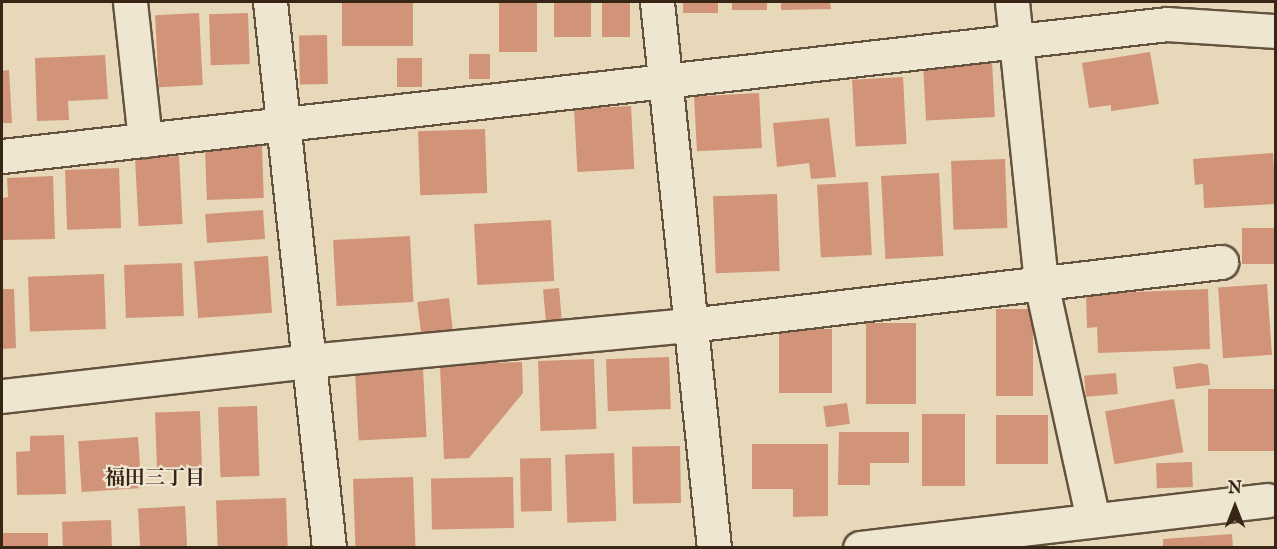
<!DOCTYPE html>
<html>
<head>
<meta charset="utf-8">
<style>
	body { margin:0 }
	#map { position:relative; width:1277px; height:549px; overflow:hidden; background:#e7d8ba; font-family:"IM FELL English","Noto Serif JP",serif }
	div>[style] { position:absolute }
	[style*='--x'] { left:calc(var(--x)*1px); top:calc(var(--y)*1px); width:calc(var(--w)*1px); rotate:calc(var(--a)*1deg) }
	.building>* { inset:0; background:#d19478; transform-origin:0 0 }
	.roads { filter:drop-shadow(2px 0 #63523e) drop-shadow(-2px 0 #63523e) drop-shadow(0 2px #63523e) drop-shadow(0 -2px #63523e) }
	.street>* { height:33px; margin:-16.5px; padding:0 16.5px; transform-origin:16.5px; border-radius:16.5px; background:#efe6d2 }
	span { translate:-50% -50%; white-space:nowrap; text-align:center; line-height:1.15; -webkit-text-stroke:4.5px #efe6d2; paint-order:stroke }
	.neighbourhood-label { font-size:20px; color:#372515; font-weight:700 }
	.frame { position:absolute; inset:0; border:3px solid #372515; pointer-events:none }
	.north { position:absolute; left:1205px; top:477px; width:60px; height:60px; -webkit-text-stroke:4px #efe6d2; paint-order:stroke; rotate:0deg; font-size:16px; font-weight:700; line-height:24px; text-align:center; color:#372515 }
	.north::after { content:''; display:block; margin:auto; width:21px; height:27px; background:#372515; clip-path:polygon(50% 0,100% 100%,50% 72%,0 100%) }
</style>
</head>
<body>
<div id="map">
	<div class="building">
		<i style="left:342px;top:2px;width:71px;height:44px"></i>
		<i style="left:499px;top:2px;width:38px;height:50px"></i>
		<i style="left:554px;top:2px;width:37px;height:35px"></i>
		<i style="left:602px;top:2px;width:28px;height:35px"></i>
		<i style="left:683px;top:2px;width:35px;height:11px"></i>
		<i style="left:732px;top:2px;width:35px;height:8px"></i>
		<i style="clip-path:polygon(781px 2px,830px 2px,831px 9px,781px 10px)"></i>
		<i style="left:199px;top:13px;width:72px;height:44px;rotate:87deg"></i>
		<i style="left:248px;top:13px;width:51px;height:39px;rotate:88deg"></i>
		<i style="left:327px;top:35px;width:49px;height:28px;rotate:89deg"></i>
		<i style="clip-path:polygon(1150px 52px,1159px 104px,1111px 111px,1111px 105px,1089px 108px,1082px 63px)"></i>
		<i style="left:469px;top:54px;width:21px;height:25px"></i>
		<i style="clip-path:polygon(105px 55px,108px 99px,68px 101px,69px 120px,37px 121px,35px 58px)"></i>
		<i style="left:397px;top:58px;width:25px;height:29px"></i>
		<i style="left:992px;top:61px;width:56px;height:69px;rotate:87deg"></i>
		<i style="clip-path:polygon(9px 70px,12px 123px,2px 123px,2px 71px)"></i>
		<i style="left:903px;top:77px;width:67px;height:51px;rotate:87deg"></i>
		<i style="left:759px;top:93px;width:55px;height:65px;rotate:87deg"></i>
		<i style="left:631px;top:106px;width:63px;height:57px;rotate:87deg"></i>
		<i style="clip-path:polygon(829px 118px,836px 177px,811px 179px,809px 163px,777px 167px,773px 123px)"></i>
		<i style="left:485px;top:129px;width:64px;height:67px;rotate:88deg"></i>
		<i style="left:262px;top:146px;width:52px;height:57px;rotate:88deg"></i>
		<i style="clip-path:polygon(1273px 153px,1276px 204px,1204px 208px,1203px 184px,1195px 185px,1193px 159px)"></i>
		<i style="left:179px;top:156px;width:68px;height:44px;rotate:87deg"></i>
		<i style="left:1005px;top:159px;width:69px;height:54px;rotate:88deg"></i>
		<i style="left:119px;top:168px;width:60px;height:54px;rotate:88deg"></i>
		<i style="left:939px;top:173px;width:83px;height:58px;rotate:87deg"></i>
		<i style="clip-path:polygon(53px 176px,55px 239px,2px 240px,2px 198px,8px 197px,7px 178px)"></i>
		<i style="left:868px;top:182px;width:73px;height:51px;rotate:87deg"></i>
		<i style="left:777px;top:194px;width:77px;height:64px;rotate:88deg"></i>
		<i style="left:263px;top:210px;width:29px;height:58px;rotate:86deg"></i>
		<i style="left:551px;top:220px;width:61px;height:77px;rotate:87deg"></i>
		<i style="left:1276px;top:228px;width:36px;height:34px;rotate:90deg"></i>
		<i style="left:410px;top:236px;width:66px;height:77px;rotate:87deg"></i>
		<i style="left:268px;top:256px;width:57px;height:74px;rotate:86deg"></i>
		<i style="left:182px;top:263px;width:53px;height:58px;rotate:88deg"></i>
		<i style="left:104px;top:274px;width:55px;height:76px;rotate:88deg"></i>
		<i style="left:1267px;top:284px;width:71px;height:49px;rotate:86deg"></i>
		<i style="left:559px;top:288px;width:34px;height:16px;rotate:85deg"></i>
		<i style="clip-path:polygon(2px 289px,14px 289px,16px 348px,2px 349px)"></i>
		<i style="clip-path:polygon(1208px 289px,1210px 349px,1098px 353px,1097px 327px,1087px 328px,1086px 294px)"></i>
		<i style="left:449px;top:298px;width:34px;height:32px;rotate:83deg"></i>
		<i style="left:996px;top:309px;width:37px;height:87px"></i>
		<i style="left:866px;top:323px;width:50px;height:81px"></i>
		<i style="left:779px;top:329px;width:53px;height:64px"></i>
		<i style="left:669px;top:357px;width:52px;height:63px;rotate:88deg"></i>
		<i style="left:594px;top:359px;width:70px;height:56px;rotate:88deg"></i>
		<i style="clip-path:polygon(522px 362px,523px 393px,469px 458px,444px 459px,440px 365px)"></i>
		<i style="clip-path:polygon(1200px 363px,1208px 365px,1210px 385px,1176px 389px,1173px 367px)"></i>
		<i style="left:423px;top:369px;width:68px;height:68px;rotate:87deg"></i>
		<i style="left:1116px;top:373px;width:21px;height:32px;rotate:85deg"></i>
		<i style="left:1276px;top:389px;width:62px;height:68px;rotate:90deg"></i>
		<i style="left:1174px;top:399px;width:54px;height:70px;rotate:80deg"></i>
		<i style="left:847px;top:403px;width:21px;height:24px;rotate:82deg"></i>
		<i style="left:257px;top:406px;width:70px;height:39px;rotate:88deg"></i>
		<i style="left:200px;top:411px;width:60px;height:45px;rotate:88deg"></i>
		<i style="left:922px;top:414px;width:43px;height:72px"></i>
		<i style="left:996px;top:415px;width:52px;height:49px"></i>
		<i style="clip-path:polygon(839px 432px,909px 432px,909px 463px,870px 463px,870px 485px,838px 485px)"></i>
		<i style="clip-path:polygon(64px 435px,66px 494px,17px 495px,16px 452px,30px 451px,30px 436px)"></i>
		<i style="left:138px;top:437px;width:51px;height:60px;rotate:86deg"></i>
		<i style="clip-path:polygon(752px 444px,828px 444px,828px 516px,793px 517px,793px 489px,752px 489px)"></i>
		<i style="left:680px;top:446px;width:57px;height:48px;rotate:89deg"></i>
		<i style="left:614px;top:453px;width:68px;height:49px;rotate:88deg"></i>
		<i style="left:551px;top:458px;width:53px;height:31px;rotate:89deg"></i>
		<i style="left:1192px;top:462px;width:25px;height:36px;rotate:88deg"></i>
		<i style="left:413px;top:477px;width:71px;height:60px;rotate:88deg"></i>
		<i style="left:513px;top:477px;width:51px;height:82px;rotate:89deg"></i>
		<i style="left:286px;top:498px;width:50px;height:70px;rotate:88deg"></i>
		<i style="left:185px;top:506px;width:42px;height:47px;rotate:87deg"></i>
		<i style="left:111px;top:520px;width:28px;height:49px;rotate:88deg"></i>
		<i style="left:48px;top:533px;width:15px;height:46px;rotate:90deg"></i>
		<i style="clip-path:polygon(1232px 534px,1233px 548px,1163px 548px,1163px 539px)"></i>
	</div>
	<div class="roads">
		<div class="street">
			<i style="--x:130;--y:2;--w:139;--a:83.8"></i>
			<i style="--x:270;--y:2;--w:549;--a:83.83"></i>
			<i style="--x:657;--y:2;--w:549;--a:84.04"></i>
			<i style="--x:1012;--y:2;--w:282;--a:84.1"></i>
			<i style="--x:1041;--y:283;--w:242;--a:77.6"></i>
			<i style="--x:2;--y:156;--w:1172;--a:-6.46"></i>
			<i style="--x:1167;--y:24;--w:109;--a:3.7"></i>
			<i style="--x:2;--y:396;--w:307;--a:-6.5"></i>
			<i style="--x:307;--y:361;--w:385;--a:-5.4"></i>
			<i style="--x:690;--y:325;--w:535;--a:-6.77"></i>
			<i style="--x:860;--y:548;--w:410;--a:-6.7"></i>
		</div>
	</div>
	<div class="neighbourhood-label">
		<span style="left:155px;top:478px">福田三丁目</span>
	</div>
	<div class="frame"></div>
	<div class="north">N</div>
</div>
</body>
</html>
